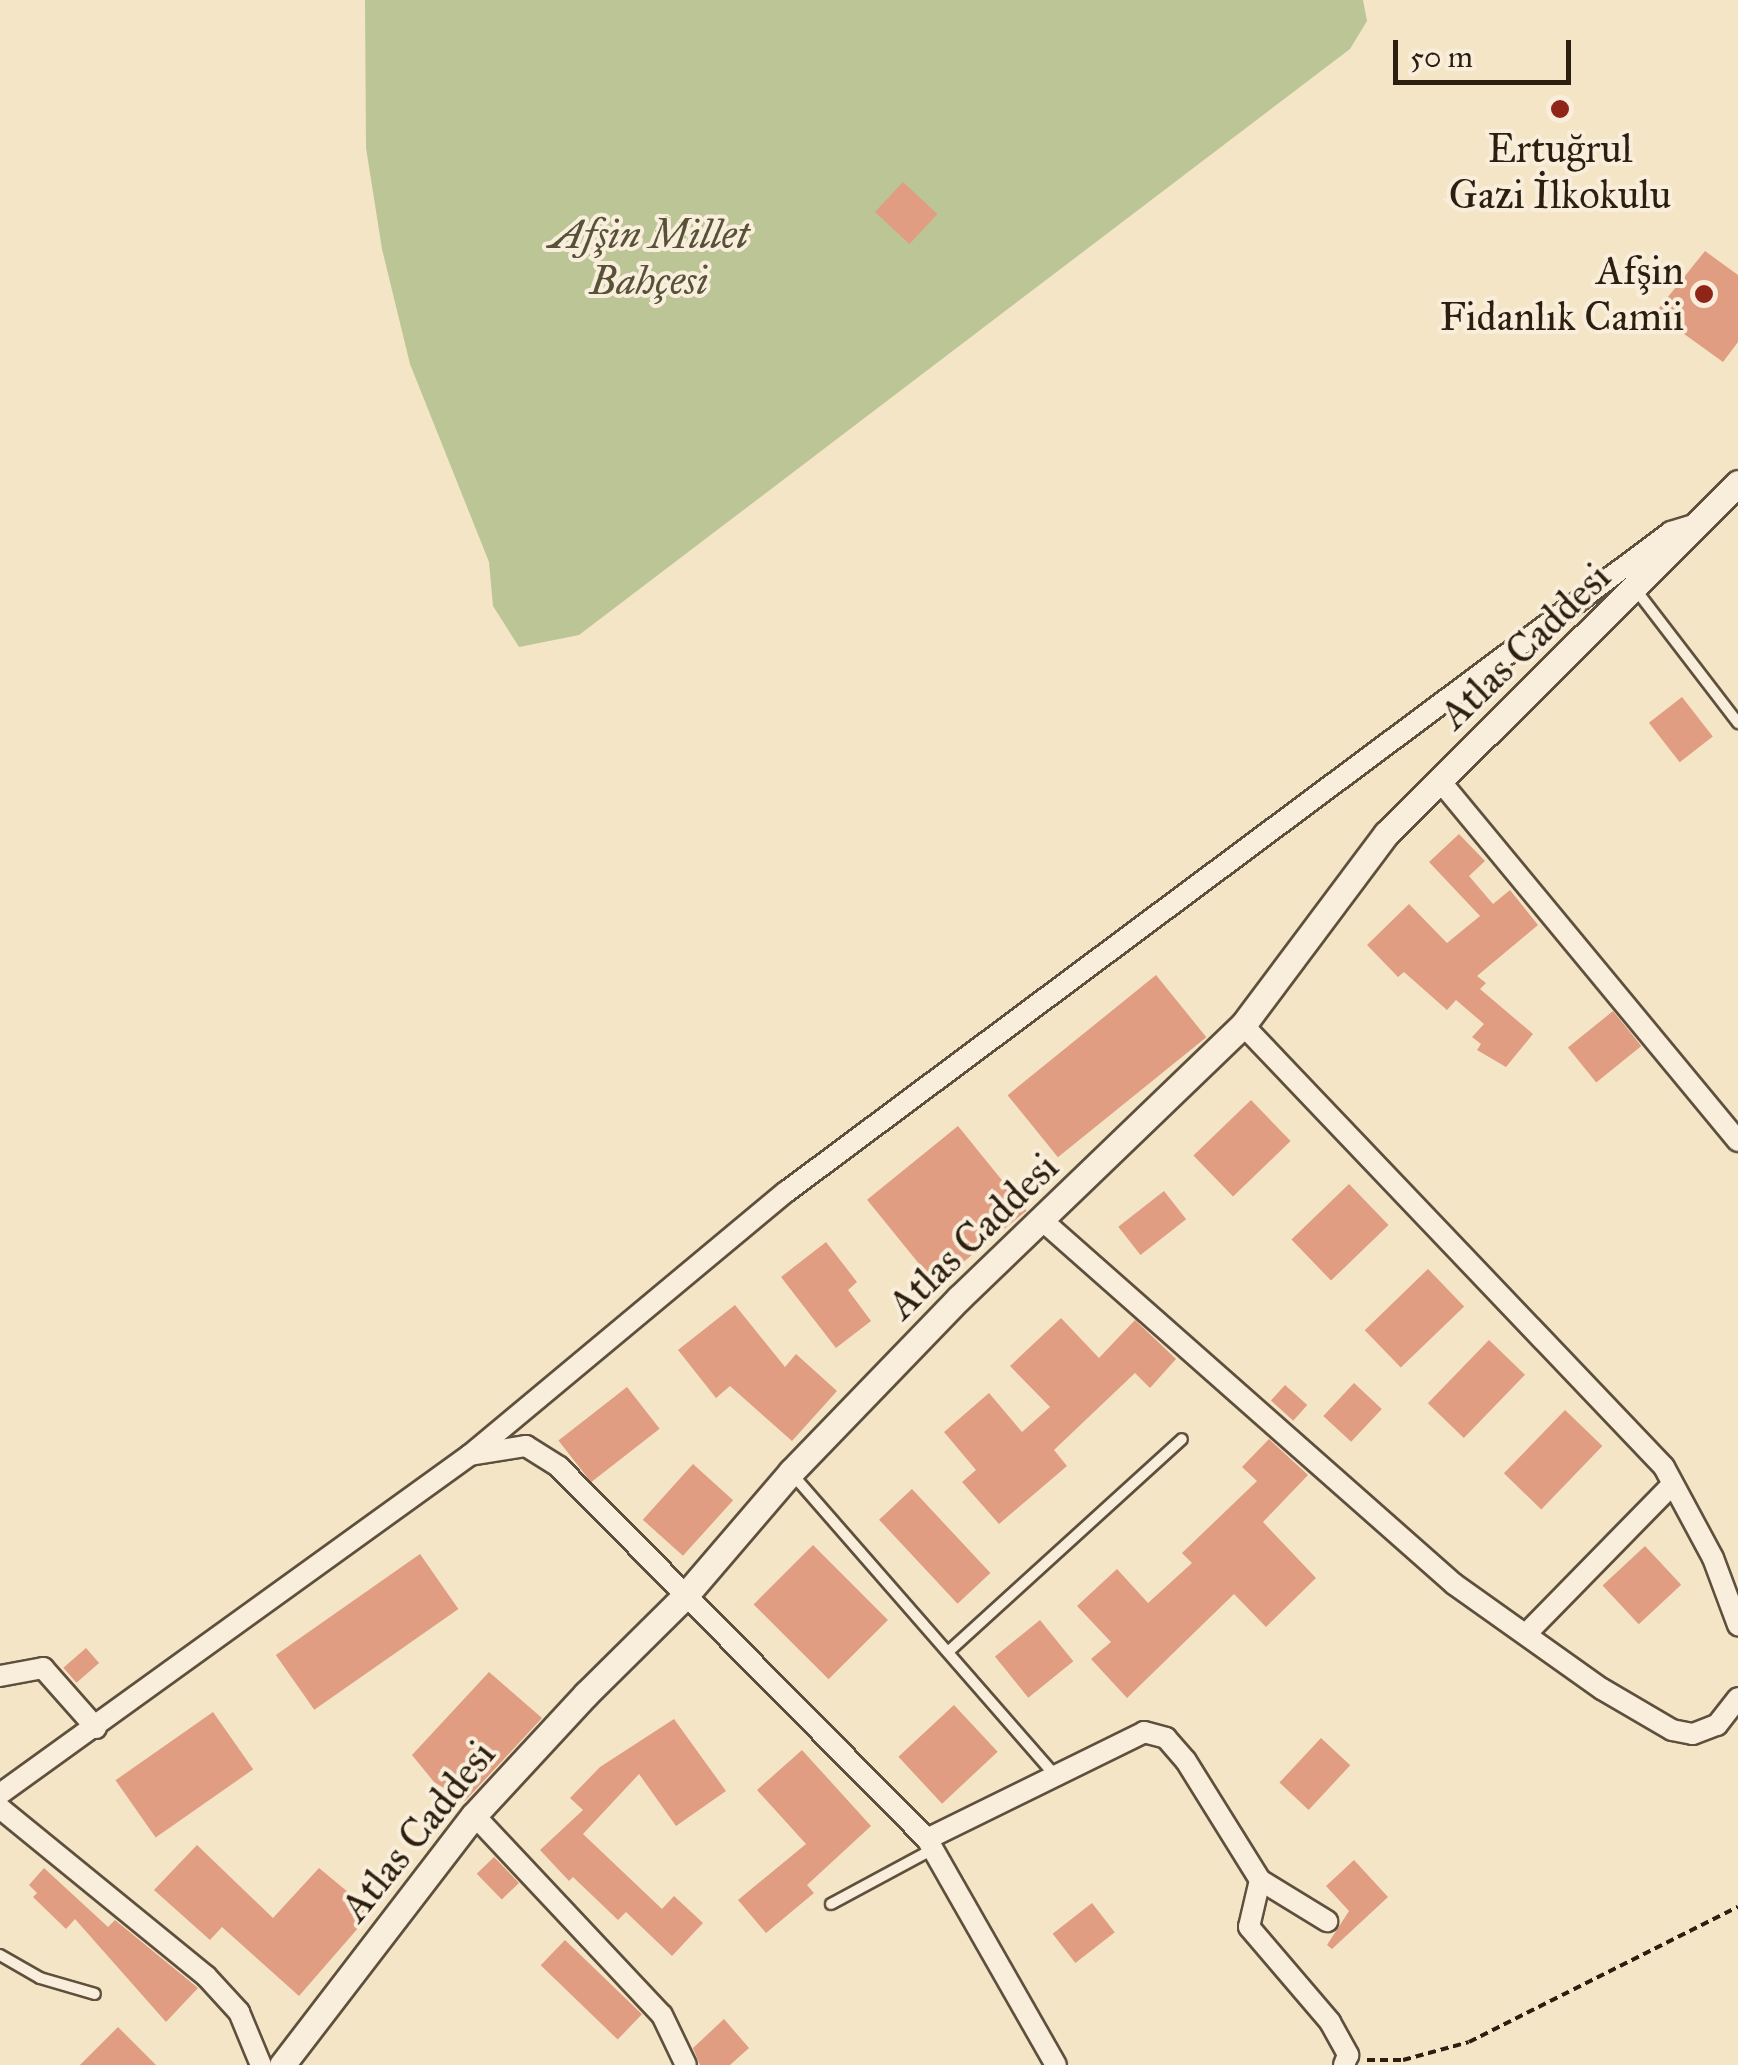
<!DOCTYPE html>
<html>
<head>
<meta charset="utf-8">
<style>
	body { margin:0 }
	#map { position:relative; width:1738px; height:2065px; overflow:hidden; background:#f5e5c7; font-family:"IM FELL Great Primer",serif }
	div>[style] { position:absolute }
	[style*='--x'] { left:calc(var(--x)*1px); top:calc(var(--y)*1px); width:calc(var(--w)*1px); rotate:calc(var(--a)*1deg) }
	.green>* { inset:0; background:#bcc595 }
	.building>* { inset:0; background:#e09d81; transform-origin:0 0 }
	.path>* { height:4px; margin-top:-2px; transform-origin:0; background:repeating-linear-gradient(90deg,#2c1f0f 0 8px,transparent 0 13px) }
	.roads { filter:drop-shadow(2px 0 #5e503d) drop-shadow(-2px 0 #5e503d) drop-shadow(0 2px #5e503d) drop-shadow(0 -2px #5e503d) }
	.service>* { height:10px; margin:-5px; padding:0 5px; transform-origin:5px; border-radius:5px; background:#f8eedb }
	.minor>* { height:20px; margin:-10px; padding:0 10px; transform-origin:10px; border-radius:10px; background:#f8eedb }
	.tertiary>* { height:25px; margin:-12.5px; padding:0 12.5px; transform-origin:12.5px; border-radius:12.5px; background:#f8eedb }
	.dots>* { width:28px; height:28px; translate:-50% -50%; box-sizing:border-box; border:5px solid #f8eedb; border-radius:50% }
	span { translate:-50% -50%; white-space:nowrap; text-align:center; line-height:1.15; -webkit-text-stroke:8px #f8eedb; paint-order:stroke }
	.poi-label { font-size:40px; color:#2c1f0f }
	.right { translate:-100% -50%; text-align:right }
	.park-label { font-size:40px; color:#575137; font-style:italic }
	.street-label { font-size:40px; color:#2c1f0f }
	.scale { position:absolute; left:1393px; top:40px; width:178px; height:45px; box-sizing:border-box; border:5px solid #2c1f0f; border-top:0; padding-left:12px; font-size:30px; line-height:35px; white-space:nowrap; color:#2c1f0f; -webkit-text-stroke:8px #f8eedb; paint-order:stroke }
</style>
</head>
<body>
<div id="map">
	<div class="green">
		<i style="clip-path:polygon(365px 0,1363px 0,1367px 21px,1350px 49px,579px 635px,519px 647px,493px 606px,489px 562px,410px 364px,382px 249px,366px 148px)"></i>
	</div>
	<div class="building">
		<i style="left:903px;top:182px;width:47px;height:41px;rotate:43deg"></i>
		<i style="clip-path:polygon(1705px 251px,1738px 275px,1738px 342px,1723px 362px,1655px 313px)"></i>
		<i style="left:1682px;top:697px;width:50px;height:42px;rotate:52deg"></i>
		<i style="clip-path:polygon(1459px 834px,1485px 861px,1469px 876px,1493px 904px,1510px 890px,1538px 925px,1477px 976px,1486px 983px,1480px 989px,1533px 1034px,1506px 1067px,1477px 1050px,1481px 1044px,1472px 1037px,1484px 1024px,1456px 1000px,1447px 1010px,1404px 972px,1398px 977px,1367px 945px,1409px 904px,1447px 943px,1480px 916px,1429px 862px)"></i>
		<i style="left:1156px;top:975px;width:80px;height:191px;rotate:51deg"></i>
		<i style="left:1613px;top:1011px;width:45px;height:58px;rotate:51deg"></i>
		<i style="left:1251px;top:1100px;width:57px;height:80px;rotate:46deg"></i>
		<i style="left:958px;top:1126px;width:109px;height:117px;rotate:51deg"></i>
		<i style="left:1349px;top:1184px;width:57px;height:80px;rotate:46deg"></i>
		<i style="left:1164px;top:1191px;width:36px;height:58px;rotate:52deg"></i>
		<i style="clip-path:polygon(826px 1242px,857px 1282px,848px 1290px,871px 1321px,836px 1348px,781px 1277px)"></i>
		<i style="left:1428px;top:1269px;width:52px;height:88px;rotate:46deg"></i>
		<i style="clip-path:polygon(735px 1305px,785px 1367px,796px 1354px,837px 1391px,792px 1441px,730px 1386px,716px 1398px,678px 1350px)"></i>
		<i style="clip-path:polygon(1061px 1318px,1099px 1358px,1135px 1320px,1176px 1359px,1150px 1388px,1135px 1373px,1054px 1450px,1067px 1466px,999px 1524px,962px 1482px,976px 1470px,944px 1432px,989px 1393px,1022px 1432px,1050px 1407px,1010px 1366px)"></i>
		<i style="left:1489px;top:1340px;width:50px;height:88px;rotate:44deg"></i>
		<i style="left:1354px;top:1383px;width:38px;height:45px;rotate:43deg"></i>
		<i style="left:1285px;top:1385px;width:30px;height:21px;rotate:42deg"></i>
		<i style="left:627px;top:1387px;width:53px;height:87px;rotate:52deg"></i>
		<i style="left:1565px;top:1410px;width:52px;height:88px;rotate:44deg"></i>
		<i style="clip-path:polygon(1269px 1439px,1308px 1475px,1263px 1522px,1316px 1578px,1266px 1627px,1234px 1594px,1127px 1698px,1091px 1659px,1111px 1642px,1077px 1606px,1117px 1569px,1148px 1603px,1192px 1563px,1182px 1553px,1257px 1481px,1242px 1467px)"></i>
		<i style="left:693px;top:1464px;width:54px;height:75px;rotate:42deg"></i>
		<i style="left:912px;top:1489px;width:115px;height:45px;rotate:47deg"></i>
		<i style="left:813px;top:1545px;width:106px;height:84px;rotate:45deg"></i>
		<i style="left:1645px;top:1546px;width:53px;height:58px;rotate:47deg"></i>
		<i style="left:420px;top:1554px;width:67px;height:176px;rotate:55deg"></i>
		<i style="left:1040px;top:1620px;width:53px;height:58px;rotate:51deg"></i>
		<i style="left:86px;top:1648px;width:20px;height:30px;rotate:49deg"></i>
		<i style="clip-path:polygon(489px 1672px,542px 1718px,465px 1801px,434px 1782px,412px 1755px)"></i>
		<i style="left:954px;top:1705px;width:64px;height:76px;rotate:47deg"></i>
		<i style="left:213px;top:1712px;width:70px;height:119px;rotate:55deg"></i>
		<i style="clip-path:polygon(674px 1719px,726px 1791px,676px 1826px,639px 1774px,583px 1834px,662px 1909px,674px 1896px,703px 1923px,672px 1956px,626px 1912px,618px 1920px,573px 1877px,569px 1881px,540px 1850px,583px 1810px,570px 1798px,600px 1767px)"></i>
		<i style="left:1321px;top:1738px;width:40px;height:61px;rotate:43deg"></i>
		<i style="clip-path:polygon(802px 1750px,871px 1826px,807px 1885px,814px 1893px,766px 1933px,738px 1900px,806px 1844px,757px 1790px)"></i>
		<i style="clip-path:polygon(197px 1845px,273px 1918px,319px 1868px,372px 1912px,299px 1996px,222px 1927px,210px 1940px,154px 1890px)"></i>
		<i style="left:494px;top:1857px;width:36px;height:24px;rotate:46deg"></i>
		<i style="clip-path:polygon(1354px 1860px,1388px 1897px,1332px 1949px,1327px 1945px,1349px 1911px,1326px 1886px)"></i>
		<i style="clip-path:polygon(44px 1868px,108px 1927px,115px 1920px,198px 1988px,166px 2022px,75px 1919px,66px 1929px,33px 1897px,37px 1893px,29px 1885px)"></i>
		<i style="left:1092px;top:1903px;width:37px;height:50px;rotate:52deg"></i>
		<i style="left:565px;top:1940px;width:107px;height:35px;rotate:44deg"></i>
		<i style="clip-path:polygon(724px 2019px,749px 2048px,730px 2065px,700px 2065px,693px 2048px)"></i>
		<i style="clip-path:polygon(118px 2027px,156px 2065px,80px 2065px)"></i>
	</div>
	<div class="path">
		<i style="--x:1367;--y:2060;--w:36;--a:0"></i>
		<i style="--x:1403;--y:2060;--w:68;--a:-15.3"></i>
		<i style="--x:1469;--y:2042;--w:301;--a:-26.7"></i>
	</div>
	<div class="roads">
		<div class="service">
			<i style="--x:1636;--y:590;--w:168;--a:52.5"></i>
			<i style="--x:793;--y:1475;--w:394;--a:48.9"></i>
			<i style="--x:948;--y:1652;--w:316;--a:-42.3"></i>
			<i style="--x:831;--y:1904;--w:116;--a:-28.3"></i>
			<i style="--x:0;--y:1955;--w:46;--a:29.9"></i>
			<i style="--x:40;--y:1978;--w:57;--a:16.2"></i>
		</div>
		<div class="minor">
			<i style="--x:1441;--y:782;--w:466;--a:50.4"></i>
			<i style="--x:1243;--y:1025;--w:610;--a:46.39"></i>
			<i style="--x:1664;--y:1467;--w:103;--a:61.7"></i>
			<i style="--x:1713;--y:1558;--w:72;--a:69.5"></i>
			<i style="--x:1043;--y:1221;--w:548;--a:41.45"></i>
			<i style="--x:1454;--y:1584;--w:181;--a:35.4"></i>
			<i style="--x:1602;--y:1689;--w:81;--a:30.4"></i>
			<i style="--x:1672;--y:1730;--w:21;--a:11"></i>
			<i style="--x:1693;--y:1734;--w:26;--a:-21"></i>
			<i style="--x:1717;--y:1725;--w:34;--a:-52"></i>
			<i style="--x:470;--y:1455;--w:411;--a:-39.8"></i>
			<i style="--x:786;--y:1192;--w:1104;--a:-36.71"></i>
			<i style="--x:1671;--y:532;--w:28;--a:-17"></i>
			<i style="--x:1528;--y:1632;--w:207;--a:-45.6"></i>
			<i style="--x:0;--y:1676;--w:44;--a:-10.5"></i>
			<i style="--x:43;--y:1668;--w:80;--a:48.5"></i>
			<i style="--x:0;--y:1794;--w:580;--a:-35.8"></i>
			<i style="--x:470;--y:1455;--w:57;--a:-9.1"></i>
			<i style="--x:526;--y:1446;--w:39;--a:32"></i>
			<i style="--x:559;--y:1467;--w:523;--a:45.31"></i>
			<i style="--x:927;--y:1839;--w:260;--a:60.3"></i>
			<i style="--x:0;--y:1808;--w:266;--a:39.2"></i>
			<i style="--x:206;--y:1976;--w:49;--a:47.5"></i>
			<i style="--x:239;--y:2012;--w:57;--a:67.5"></i>
			<i style="--x:474;--y:1815;--w:274;--a:46.8"></i>
			<i style="--x:662;--y:2015;--w:55;--a:64.4"></i>
			<i style="--x:927;--y:1839;--w:242;--a:-26.2"></i>
			<i style="--x:1144;--y:1732;--w:23;--a:15"></i>
			<i style="--x:1166;--y:1738;--w:30;--a:49"></i>
			<i style="--x:1186;--y:1761;--w:140;--a:58.1"></i>
			<i style="--x:1260;--y:1880;--w:79;--a:31.5"></i>
			<i style="--x:1260;--y:1880;--w:48;--a:103.2"></i>
			<i style="--x:1249;--y:1927;--w:125;--a:49.5"></i>
			<i style="--x:1330;--y:2022;--w:38;--a:61"></i>
			<i style="--x:1348;--y:2055;--w:11;--a:112"></i>
		</div>
		<div class="tertiary">
			<i style="--x:282;--y:2065;--w:315;--a:-52.5"></i>
			<i style="--x:474;--y:1815;--w:165;--a:-47.2"></i>
			<i style="--x:586;--y:1694;--w:138;--a:-44.7"></i>
			<i style="--x:684;--y:1597;--w:165;--a:-49.4"></i>
			<i style="--x:791;--y:1472;--w:242;--a:-46"></i>
			<i style="--x:959;--y:1298;--w:394;--a:-43.9"></i>
			<i style="--x:1243;--y:1025;--w:239;--a:-53.2"></i>
			<i style="--x:1386;--y:834;--w:497;--a:-44.9"></i>
		</div>
	</div>
	<div class="dots">
		<i style="left:1560px;top:109px;background:#8f2418"></i>
		<i style="left:1704px;top:294px;background:#8f2418"></i>
	</div>
	<div class="poi-label">
		<span style="left:1560px;top:172px">Ertuğrul<br>Gazi İlkokulu</span>
		<span class="right" style="left:1684px;top:294px">Afşin<br>Fidanlık Camii</span>
	</div>
	<div class="park-label">
		<span style="left:649px;top:258px">Afşin Millet<br>Bahçesi</span>
	</div>
	<div class="street-label">
		<span style="left:1525px;top:646px;rotate:-44deg">Atlas Caddesi</span>
		<span style="left:973px;top:1236px;rotate:-44deg">Atlas Caddesi</span>
		<span style="left:418px;top:1831px;rotate:-51deg">Atlas Caddesi</span>
	</div>
	<div class="scale">50 m</div>
</div>
</body>
</html>
